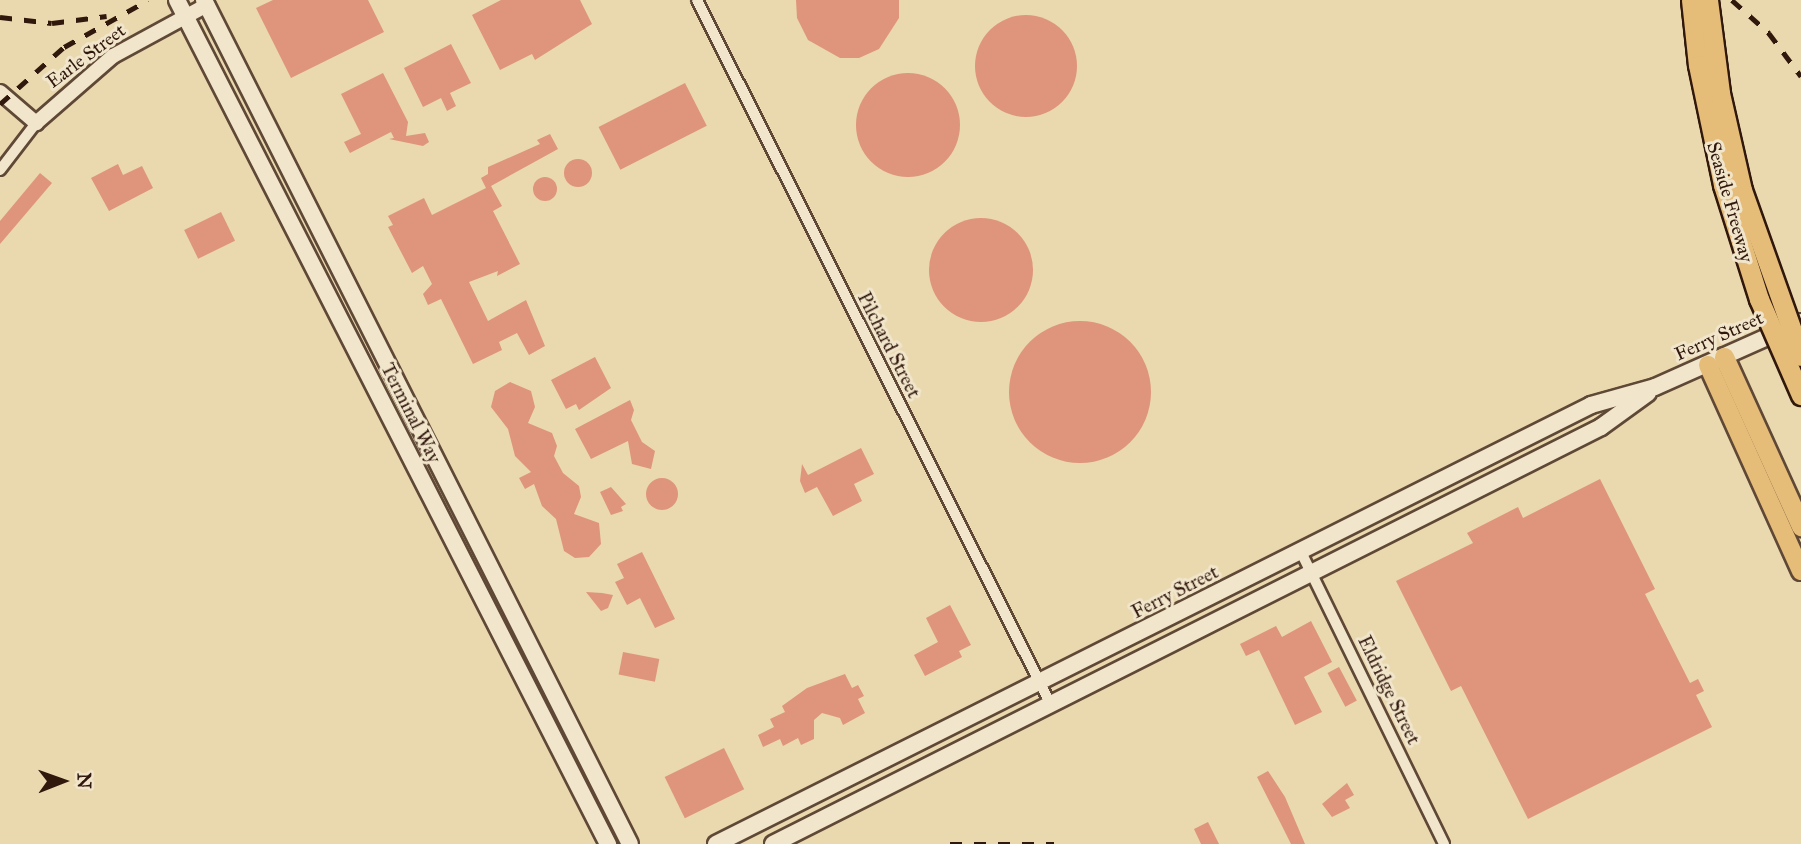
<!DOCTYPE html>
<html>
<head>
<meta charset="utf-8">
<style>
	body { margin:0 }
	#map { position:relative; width:1801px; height:844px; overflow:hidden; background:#ead8af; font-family:"IM FELL Great Primer",serif }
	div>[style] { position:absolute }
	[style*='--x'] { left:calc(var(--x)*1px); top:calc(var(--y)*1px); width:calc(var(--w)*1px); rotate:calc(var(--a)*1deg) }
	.building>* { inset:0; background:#de957b; transform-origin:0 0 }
	.round { border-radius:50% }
	.roads { filter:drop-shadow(2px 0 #5f4836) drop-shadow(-2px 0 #5f4836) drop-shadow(0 2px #5f4836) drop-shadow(0 -2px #5f4836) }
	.minor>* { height:10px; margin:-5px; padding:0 5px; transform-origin:5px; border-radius:5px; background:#f1e6cb }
	.tertiary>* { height:14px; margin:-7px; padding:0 7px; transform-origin:7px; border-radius:7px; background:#f1e6cb }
	.secondary>* { height:16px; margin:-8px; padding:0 8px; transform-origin:8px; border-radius:8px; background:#f1e6cb }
	.trunk>* { height:18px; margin:-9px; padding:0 9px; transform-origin:9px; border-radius:9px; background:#e5bc78 }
	.motorway>* { height:19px; margin:-9.5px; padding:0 9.5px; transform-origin:9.5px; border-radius:9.5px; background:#e5bc78 }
	.rail>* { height:4.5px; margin-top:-2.25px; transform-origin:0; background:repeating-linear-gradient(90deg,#31180d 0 12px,transparent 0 24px) }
	.bridges { filter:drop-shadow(2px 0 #31180d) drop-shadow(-2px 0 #31180d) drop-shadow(0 2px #31180d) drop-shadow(0 -2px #31180d) }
	.motorway-bridge>* { height:19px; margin:-9.5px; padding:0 9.5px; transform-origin:9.5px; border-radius:9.5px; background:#e5bc78 }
	span { translate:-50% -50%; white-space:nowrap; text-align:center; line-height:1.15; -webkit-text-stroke:6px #f1e6cb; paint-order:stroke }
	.street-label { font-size:19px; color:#31180d }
	.north { position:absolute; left:28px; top:746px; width:70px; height:70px; -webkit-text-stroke:5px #f1e6cb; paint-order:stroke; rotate:89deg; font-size:19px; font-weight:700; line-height:28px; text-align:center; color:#31180d }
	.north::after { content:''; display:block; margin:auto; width:24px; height:32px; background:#31180d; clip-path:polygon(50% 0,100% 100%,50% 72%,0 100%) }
</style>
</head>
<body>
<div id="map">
	<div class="building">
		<i style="clip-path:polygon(273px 0,368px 0,384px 32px,291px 78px,256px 8px)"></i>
		<i style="clip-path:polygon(501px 0,580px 0,592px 24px,535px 60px,532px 54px,500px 70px,472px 15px)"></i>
		<i style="clip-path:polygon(796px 0,899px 0,899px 18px,879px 49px,859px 58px,840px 58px,808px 40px,797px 18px)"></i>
		<i class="round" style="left:975px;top:15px;width:102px;height:102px"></i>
		<i style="clip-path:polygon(451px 44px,471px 83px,450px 93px,456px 106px,447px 111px,441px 98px,423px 107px,404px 68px)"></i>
		<i style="clip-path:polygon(383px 73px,408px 122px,406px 136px,425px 133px,429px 142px,423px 146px,389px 139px,394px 138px,391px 132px,350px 153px,344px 142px,361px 134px,341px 94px)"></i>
		<i class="round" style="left:856px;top:73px;width:104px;height:104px"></i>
		<i style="left:685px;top:83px;width:48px;height:97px;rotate:63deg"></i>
		<i style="clip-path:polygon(550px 134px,558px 149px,491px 186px,502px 206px,493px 211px,520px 264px,497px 276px,498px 271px,469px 282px,488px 321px,526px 300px,545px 346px,529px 355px,517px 333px,499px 342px,502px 350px,473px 364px,441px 299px,428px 305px,423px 294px,432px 284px,423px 266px,412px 273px,388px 227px,393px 225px,388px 216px,424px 198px,432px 215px,486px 188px,481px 178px,488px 174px,488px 167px,540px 144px,537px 140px)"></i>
		<i class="round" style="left:564px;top:159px;width:28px;height:28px"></i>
		<i style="clip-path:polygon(118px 164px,123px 175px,142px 166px,153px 188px,109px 211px,91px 178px)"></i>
		<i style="clip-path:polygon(40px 173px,52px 183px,0 244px,0 221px)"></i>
		<i class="round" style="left:533px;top:177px;width:24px;height:24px"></i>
		<i style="left:221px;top:212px;width:32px;height:41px;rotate:64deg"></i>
		<i class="round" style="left:929px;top:218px;width:104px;height:104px"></i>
		<i class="round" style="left:1009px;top:321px;width:142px;height:142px"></i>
		<i style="clip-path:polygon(595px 357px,611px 388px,579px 410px,576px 404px,566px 409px,551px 380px)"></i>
		<i style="clip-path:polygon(510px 382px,531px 391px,535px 407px,528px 423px,552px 433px,557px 446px,554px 456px,563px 473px,579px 486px,581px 497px,574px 514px,599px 523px,601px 544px,589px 557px,575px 558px,564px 551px,556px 519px,542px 506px,534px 484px,525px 489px,519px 478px,531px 472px,515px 456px,508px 429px,491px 407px,495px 391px)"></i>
		<i style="clip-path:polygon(630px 400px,634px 410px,631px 420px,642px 442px,655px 451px,651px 469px,632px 464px,628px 441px,591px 459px,575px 429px)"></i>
		<i style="clip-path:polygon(861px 448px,874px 474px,854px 484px,862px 501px,833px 516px,817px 487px,805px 493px,800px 481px,802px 464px,808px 475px)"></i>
		<i class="round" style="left:646px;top:478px;width:32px;height:32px"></i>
		<i style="clip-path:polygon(1600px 479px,1655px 589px,1645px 594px,1690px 683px,1698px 679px,1704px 691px,1696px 695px,1712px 727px,1528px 819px,1461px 686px,1451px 691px,1396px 581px,1473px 543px,1467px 533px,1518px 507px,1523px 518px)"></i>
		<i style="clip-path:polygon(611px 487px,626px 504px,621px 507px,623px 511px,611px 515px,600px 492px)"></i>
		<i style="clip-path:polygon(642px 552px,675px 619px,655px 628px,640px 598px,627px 605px,615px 582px,624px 578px,617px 564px)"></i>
		<i style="clip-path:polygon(586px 592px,602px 593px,613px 595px,608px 608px,601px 611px)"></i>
		<i style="clip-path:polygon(950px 605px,971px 645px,959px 651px,962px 657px,925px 676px,914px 655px,938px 642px,926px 618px)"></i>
		<i style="clip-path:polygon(1311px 621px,1332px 662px,1304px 677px,1322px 712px,1295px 725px,1259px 650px,1246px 656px,1240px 644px,1276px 626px,1282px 637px)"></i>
		<i style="left:623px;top:652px;width:37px;height:23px;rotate:11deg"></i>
		<i style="left:1339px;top:667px;width:38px;height:13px;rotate:62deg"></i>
		<i style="clip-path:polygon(845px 674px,852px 688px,858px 685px,864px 696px,858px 699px,865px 713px,843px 725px,840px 718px,822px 713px,814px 720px,814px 739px,801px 745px,798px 738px,783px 746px,780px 739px,763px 747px,758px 735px,774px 727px,770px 719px,785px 712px,782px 706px,807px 688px)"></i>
		<i style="left:724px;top:748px;width:46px;height:66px;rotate:64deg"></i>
		<i style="clip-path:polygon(1268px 771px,1285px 797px,1305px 844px,1291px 844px,1281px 824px,1257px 777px)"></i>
		<i style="clip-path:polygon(1347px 783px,1354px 795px,1345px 800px,1350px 808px,1332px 817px,1322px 804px)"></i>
		<i style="clip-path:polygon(1208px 822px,1219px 844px,1201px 844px,1194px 829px)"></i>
	</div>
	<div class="roads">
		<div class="minor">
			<i style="--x:697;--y:0;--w:789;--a:63.34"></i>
			<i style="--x:0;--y:170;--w:59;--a:-52.5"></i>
			<i style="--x:1301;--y:552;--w:325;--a:63.9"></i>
		</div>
		<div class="tertiary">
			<i style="--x:0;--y:92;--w:48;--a:40.7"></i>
			<i style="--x:36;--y:123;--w:102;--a:-41"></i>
			<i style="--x:113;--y:56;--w:107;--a:-28.5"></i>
		</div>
		<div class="secondary">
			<i style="--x:177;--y:0;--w:948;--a:62.95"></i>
			<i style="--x:204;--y:0;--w:945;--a:63.22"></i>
			<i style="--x:716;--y:844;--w:979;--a:-26.64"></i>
			<i style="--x:1591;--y:405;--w:66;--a:-15.7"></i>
			<i style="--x:1655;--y:387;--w:160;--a:-24"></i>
			<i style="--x:773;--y:844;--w:927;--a:-26.73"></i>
			<i style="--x:1601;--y:427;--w:58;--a:-35.9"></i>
		</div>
		<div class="trunk">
			<i style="--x:1708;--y:365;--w:226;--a:65.7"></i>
		</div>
		<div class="motorway">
			<i style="--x:1724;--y:357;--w:186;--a:65.5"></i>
		</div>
	</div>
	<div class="rail">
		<i style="--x:1732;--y:0;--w:50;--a:41.7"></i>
		<i style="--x:1769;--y:33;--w:54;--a:53.3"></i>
		<i style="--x:0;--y:17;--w:52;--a:6.6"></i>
		<i style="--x:52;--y:23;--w:55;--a:-7.3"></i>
		<i style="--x:0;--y:104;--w:86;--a:-41.7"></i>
		<i style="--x:64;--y:47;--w:96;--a:-29.2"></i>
		<i style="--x:950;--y:844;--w:104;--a:0"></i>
	</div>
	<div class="bridges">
		<div class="motorway-bridge">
			<i style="--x:1691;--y:0;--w:65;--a:83.9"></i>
			<i style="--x:1698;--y:65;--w:123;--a:78.2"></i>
			<i style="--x:1723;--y:185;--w:120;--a:72.5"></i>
			<i style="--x:1759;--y:299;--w:105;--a:66.4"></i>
			<i style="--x:1708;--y:0;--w:94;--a:82.6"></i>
			<i style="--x:1720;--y:93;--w:99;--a:77.2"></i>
			<i style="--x:1742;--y:190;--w:176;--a:70.4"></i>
		</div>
	</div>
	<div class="street-label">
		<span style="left:86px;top:56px;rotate:-37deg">Earle Street</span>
		<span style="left:1730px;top:202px;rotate:74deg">Seaside Freeway</span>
		<span style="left:1719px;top:336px;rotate:-24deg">Ferry Street</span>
		<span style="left:889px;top:345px;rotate:63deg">Pilchard Street</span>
		<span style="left:411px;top:413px;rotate:63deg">Terminal Way</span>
		<span style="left:1175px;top:592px;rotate:-27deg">Ferry Street</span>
		<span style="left:1389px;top:690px;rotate:64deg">Eldridge Street</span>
	</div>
	<div class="north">N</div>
</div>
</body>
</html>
